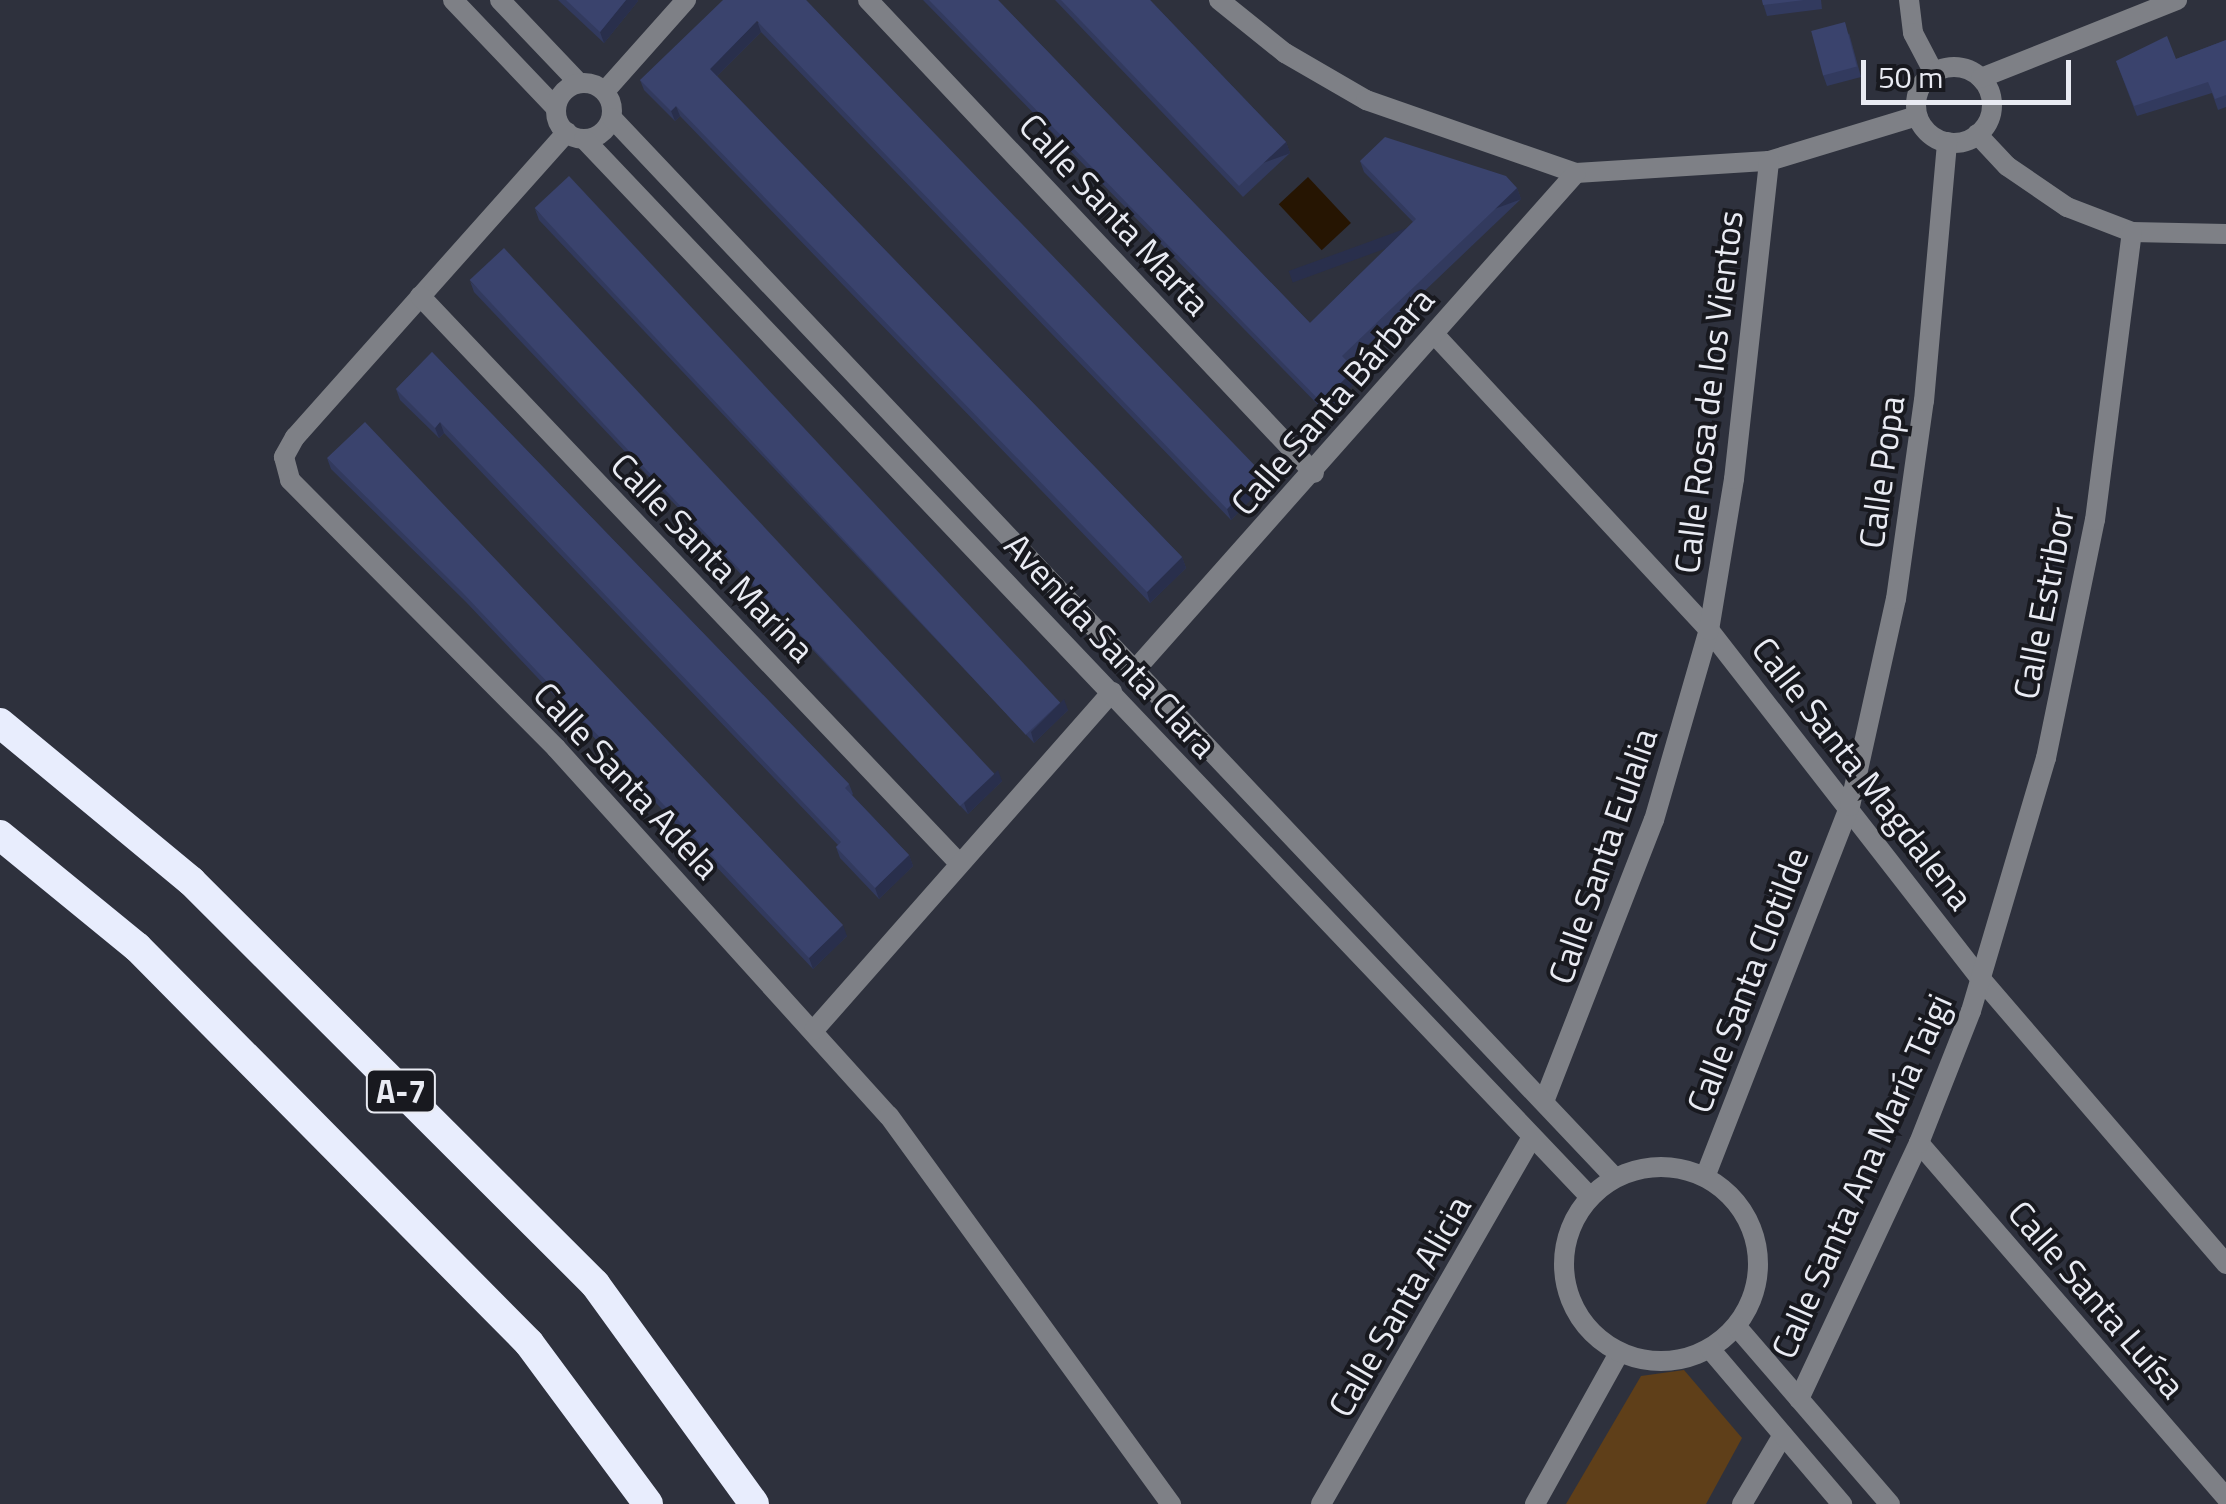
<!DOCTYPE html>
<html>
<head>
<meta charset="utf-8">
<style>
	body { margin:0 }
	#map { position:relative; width:2226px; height:1504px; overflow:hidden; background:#2e313d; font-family:"Titillium Web",sans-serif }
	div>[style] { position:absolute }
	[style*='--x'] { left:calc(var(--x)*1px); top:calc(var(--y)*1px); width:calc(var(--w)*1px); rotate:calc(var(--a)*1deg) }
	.green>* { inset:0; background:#5f3f19 }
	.water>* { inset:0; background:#261502; transform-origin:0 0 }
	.minor>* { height:20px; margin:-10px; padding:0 10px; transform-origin:10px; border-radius:10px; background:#7e8086 }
	.minor>.ring { margin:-10px; padding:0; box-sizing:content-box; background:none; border:20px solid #7e8086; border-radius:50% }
	.tertiary>* { height:20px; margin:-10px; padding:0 10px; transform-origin:10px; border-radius:10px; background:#7e8086 }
	.tertiary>.ring { margin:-10px; padding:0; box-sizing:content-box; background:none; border:20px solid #7e8086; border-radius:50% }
	.motorway>* { height:30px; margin:-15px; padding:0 15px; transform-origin:15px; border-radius:15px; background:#e8edfd }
	.wall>* { inset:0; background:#323a5e }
	.shaded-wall>* { inset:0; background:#292f4c; transform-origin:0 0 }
	.building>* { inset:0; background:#3a436d; transform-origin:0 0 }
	span { translate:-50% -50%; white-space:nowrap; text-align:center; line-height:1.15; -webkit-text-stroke:8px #18191f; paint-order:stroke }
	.shield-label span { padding:2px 8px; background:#18191f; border:2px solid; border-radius:8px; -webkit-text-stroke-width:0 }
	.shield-label { font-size:32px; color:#e9ebf3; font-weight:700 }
	.street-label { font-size:35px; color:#e9ebf3 }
	.scale { position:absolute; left:1861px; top:60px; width:210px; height:45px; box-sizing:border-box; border:5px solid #e9ebf3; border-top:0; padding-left:12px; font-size:30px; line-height:35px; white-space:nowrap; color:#e9ebf3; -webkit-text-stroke:8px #18191f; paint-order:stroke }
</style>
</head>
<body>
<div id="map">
	<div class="green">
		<i style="clip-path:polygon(1684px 1370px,1742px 1438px,1706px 1504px,1566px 1504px,1641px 1376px)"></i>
	</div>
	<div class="water">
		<i style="left:1308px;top:177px;width:63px;height:40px;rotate:47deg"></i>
	</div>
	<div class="minor">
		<i style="--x:868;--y:0;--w:650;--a:46.68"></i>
		<i style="--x:1219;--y:0;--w:85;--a:38.8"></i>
		<i style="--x:1285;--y:53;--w:94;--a:30.1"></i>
		<i style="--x:1366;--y:100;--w:222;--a:19.2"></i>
		<i style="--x:1576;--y:173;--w:193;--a:-3.6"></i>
		<i style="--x:1769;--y:161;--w:155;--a:-16.9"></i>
		<i style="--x:1909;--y:0;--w:33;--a:83"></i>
		<i style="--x:1913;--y:33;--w:45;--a:62.3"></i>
		<i class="ring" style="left:1916px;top:67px;width:56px;height:56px"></i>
		<i style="--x:1981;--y:78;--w:211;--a:-21.7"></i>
		<i style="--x:605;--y:91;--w:122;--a:-48.3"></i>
		<i style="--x:567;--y:132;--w:409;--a:131.7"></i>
		<i style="--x:295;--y:437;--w:23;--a:119"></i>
		<i style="--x:284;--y:457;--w:24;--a:75"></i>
		<i style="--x:290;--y:480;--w:378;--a:45.2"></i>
		<i style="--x:556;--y:748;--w:496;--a:47.9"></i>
		<i style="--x:889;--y:1116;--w:480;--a:54"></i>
		<i style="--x:1977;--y:134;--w:44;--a:46.8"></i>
		<i style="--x:2007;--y:166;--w:73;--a:34.3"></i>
		<i style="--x:2067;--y:207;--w:70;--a:21"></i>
		<i style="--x:2132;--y:232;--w:94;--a:1.2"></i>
		<i style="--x:420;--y:296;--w:782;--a:46.45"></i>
		<i style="--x:1435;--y:335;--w:403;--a:47.1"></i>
		<i style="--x:1709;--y:630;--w:442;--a:52.1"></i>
		<i style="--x:1981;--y:979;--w:376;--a:49.3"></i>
		<i style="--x:1135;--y:670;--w:664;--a:-48.42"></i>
		<i style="--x:814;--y:1030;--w:451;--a:-48.6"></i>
		<i style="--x:1545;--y:1099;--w:300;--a:-68.7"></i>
		<i style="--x:1654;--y:820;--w:198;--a:-73.9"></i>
		<i style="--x:1709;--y:630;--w:153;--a:-80.6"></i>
		<i style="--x:1734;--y:479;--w:320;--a:-83.7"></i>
		<i style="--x:1919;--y:1143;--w:469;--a:49.1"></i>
		<i style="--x:1705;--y:1177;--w:398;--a:-68.7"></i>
		<i style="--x:1850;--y:806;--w:212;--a:-77.5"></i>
		<i style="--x:1896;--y:599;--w:200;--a:-82"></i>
		<i style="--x:1924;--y:401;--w:260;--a:-84.9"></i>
		<i style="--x:1799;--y:1399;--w:283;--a:-64.9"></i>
		<i style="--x:1919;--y:1143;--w:142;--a:-68.5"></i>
		<i style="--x:1971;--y:1011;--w:264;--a:-73.5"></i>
		<i style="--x:2046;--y:758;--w:243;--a:-78.4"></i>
		<i style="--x:2095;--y:520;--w:290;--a:-82.7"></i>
		<i style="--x:1321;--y:1504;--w:421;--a:-60.1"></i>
		<i style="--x:1535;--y:1504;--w:173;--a:-60.9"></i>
		<i style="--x:1742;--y:1504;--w:80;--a:-59.3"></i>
	</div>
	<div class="tertiary">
		<i style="--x:453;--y:0;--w:149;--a:46.4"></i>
		<i style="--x:500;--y:0;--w:115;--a:46.4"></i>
		<i class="ring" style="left:556px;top:83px;width:36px;height:36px"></i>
		<i style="--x:612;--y:118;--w:1459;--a:46.58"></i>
		<i style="--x:584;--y:139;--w:1460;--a:46.44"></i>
		<i class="ring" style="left:1564px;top:1167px;width:174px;height:174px"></i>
		<i style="--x:1737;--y:1327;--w:234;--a:49.2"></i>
		<i style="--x:1710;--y:1349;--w:204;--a:49.6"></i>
	</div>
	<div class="motorway">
		<i style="--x:0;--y:723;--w:248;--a:39.6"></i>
		<i style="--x:191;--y:881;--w:571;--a:44.93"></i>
		<i style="--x:595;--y:1284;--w:271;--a:54.1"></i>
		<i style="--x:0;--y:835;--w:177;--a:39.3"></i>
		<i style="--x:137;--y:947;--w:557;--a:45.29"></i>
		<i style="--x:529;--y:1343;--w:200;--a:53.5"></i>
	</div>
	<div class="wall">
		<i style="clip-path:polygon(558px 0,637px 0,638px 1px,604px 43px)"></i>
		<i style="clip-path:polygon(806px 0,1266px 484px,1231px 520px,761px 32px,717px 76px,1182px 557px,1186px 568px,1150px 603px,680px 116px,675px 121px,644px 90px,640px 80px)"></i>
		<i style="clip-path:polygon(923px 0,998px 0,1310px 323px,1413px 222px,1364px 172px,1360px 161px,1517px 188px,1521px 199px,1349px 363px,1359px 379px,1325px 412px)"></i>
		<i style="clip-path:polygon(1055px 0,1150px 0,1286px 142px,1290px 153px,1243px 197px)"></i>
		<i style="clip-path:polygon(1762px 0,1821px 0,1822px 9px,1767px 16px)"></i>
		<i style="clip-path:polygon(1849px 33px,1861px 77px,1827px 86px,1823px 75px)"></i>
		<i style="clip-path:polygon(2226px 40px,2226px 107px,2218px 110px,2212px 93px,2137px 116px,2116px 61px,2176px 59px)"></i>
		<i style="clip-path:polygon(535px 209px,1068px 710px,1034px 743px,539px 220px)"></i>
		<i style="clip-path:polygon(470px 281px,1002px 781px,968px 814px,474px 292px)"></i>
		<i style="clip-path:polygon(432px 352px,849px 784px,853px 794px,852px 795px,909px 855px,913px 866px,879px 899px,840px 858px,836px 847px,838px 845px,444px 433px,439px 438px,400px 400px,396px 389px)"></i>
		<i style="clip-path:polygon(327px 458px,847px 936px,813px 969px,466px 602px,331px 469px)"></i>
	</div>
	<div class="shaded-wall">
		<i style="clip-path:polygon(626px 0,637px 0,638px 1px,604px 43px,600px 32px)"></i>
		<i style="clip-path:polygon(757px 21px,761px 32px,714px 79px,710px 69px)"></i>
		<i style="clip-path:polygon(676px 106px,680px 116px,675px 121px,671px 111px)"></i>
		<i style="left:1286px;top:142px;width:12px;height:64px;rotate:70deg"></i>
		<i style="left:1517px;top:188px;width:12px;height:243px;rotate:70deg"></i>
		<i style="clip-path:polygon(1355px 369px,1359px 379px,1325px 412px,1321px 402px)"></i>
		<i style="clip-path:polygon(440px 422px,444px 433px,439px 438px,435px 428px)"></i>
		<i style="clip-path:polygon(1262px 473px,1266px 484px,1231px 520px,1227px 509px)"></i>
		<i style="clip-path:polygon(1182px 557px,1186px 568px,1150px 603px,1147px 592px)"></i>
		<i style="clip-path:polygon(1064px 699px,1068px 710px,1034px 743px,1031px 732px)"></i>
		<i style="clip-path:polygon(998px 770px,1002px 781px,968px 814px,964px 803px)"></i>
		<i style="clip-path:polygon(909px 855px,913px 866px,879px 899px,875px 888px)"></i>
		<i style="clip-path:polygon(843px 925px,847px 936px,813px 969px,809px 958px)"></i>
	</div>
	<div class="building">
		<i style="clip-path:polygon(566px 0,626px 0,600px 32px)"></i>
		<i style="clip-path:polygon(723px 0,806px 0,1262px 473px,1227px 509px,757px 21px,710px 69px,1182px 557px,1147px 592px,676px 106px,671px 111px,640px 80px)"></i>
		<i style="clip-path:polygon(929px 0,998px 0,1310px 323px,1416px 219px,1360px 161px,1385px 137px,1506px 176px,1517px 188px,1342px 356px,1355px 369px,1321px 402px)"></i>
		<i style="clip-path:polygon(1061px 0,1150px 0,1286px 142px,1239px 186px)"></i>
		<i style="clip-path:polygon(1762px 0,1804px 0,1763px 5px)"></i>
		<i style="left:1845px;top:22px;width:46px;height:35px;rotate:75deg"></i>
		<i style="clip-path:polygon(2167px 36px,2176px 59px,2226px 40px,2226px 95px,2215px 99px,2208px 82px,2134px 106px,2116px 61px)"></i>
		<i style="left:569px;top:176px;width:720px;height:47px;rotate:47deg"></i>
		<i style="left:504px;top:248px;width:719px;height:47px;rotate:47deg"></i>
		<i style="clip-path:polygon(432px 352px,849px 784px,845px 788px,909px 855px,875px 888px,836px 847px,841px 842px,440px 422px,435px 428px,396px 389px)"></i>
		<i style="clip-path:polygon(365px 422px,843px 925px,809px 958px,462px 592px,327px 458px)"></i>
	</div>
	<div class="shield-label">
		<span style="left:401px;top:1091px">A-7</span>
	</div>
	<div class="street-label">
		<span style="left:1115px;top:214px;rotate:47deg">Calle Santa Marta</span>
		<span style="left:1708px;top:392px;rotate:-83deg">Calle Rosa de los Vientos</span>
		<span style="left:1332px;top:401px;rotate:-49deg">Calle Santa Bárbara</span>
		<span style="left:1881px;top:472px;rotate:-82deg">Calle Popa</span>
		<span style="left:713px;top:557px;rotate:46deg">Calle Santa Marina</span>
		<span style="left:2043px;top:603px;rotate:-79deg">Calle Estribor</span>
		<span style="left:1111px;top:645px;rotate:47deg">Avenida Santa Clara</span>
		<span style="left:1863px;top:773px;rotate:52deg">Calle Santa Magdalena</span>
		<span style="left:627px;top:780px;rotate:47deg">Calle Santa Adela</span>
		<span style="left:1602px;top:856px;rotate:-71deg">Calle Santa Eulalia</span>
		<span style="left:1747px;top:980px;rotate:-69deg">Calle Santa Clotilde</span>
		<span style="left:1861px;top:1176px;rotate:-66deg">Calle Santa Ana María Taigi</span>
		<span style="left:2097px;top:1299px;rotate:49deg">Calle Santa Luísa</span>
		<span style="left:1399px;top:1306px;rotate:-60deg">Calle Santa Alicia</span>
	</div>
	<div class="scale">50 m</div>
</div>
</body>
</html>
